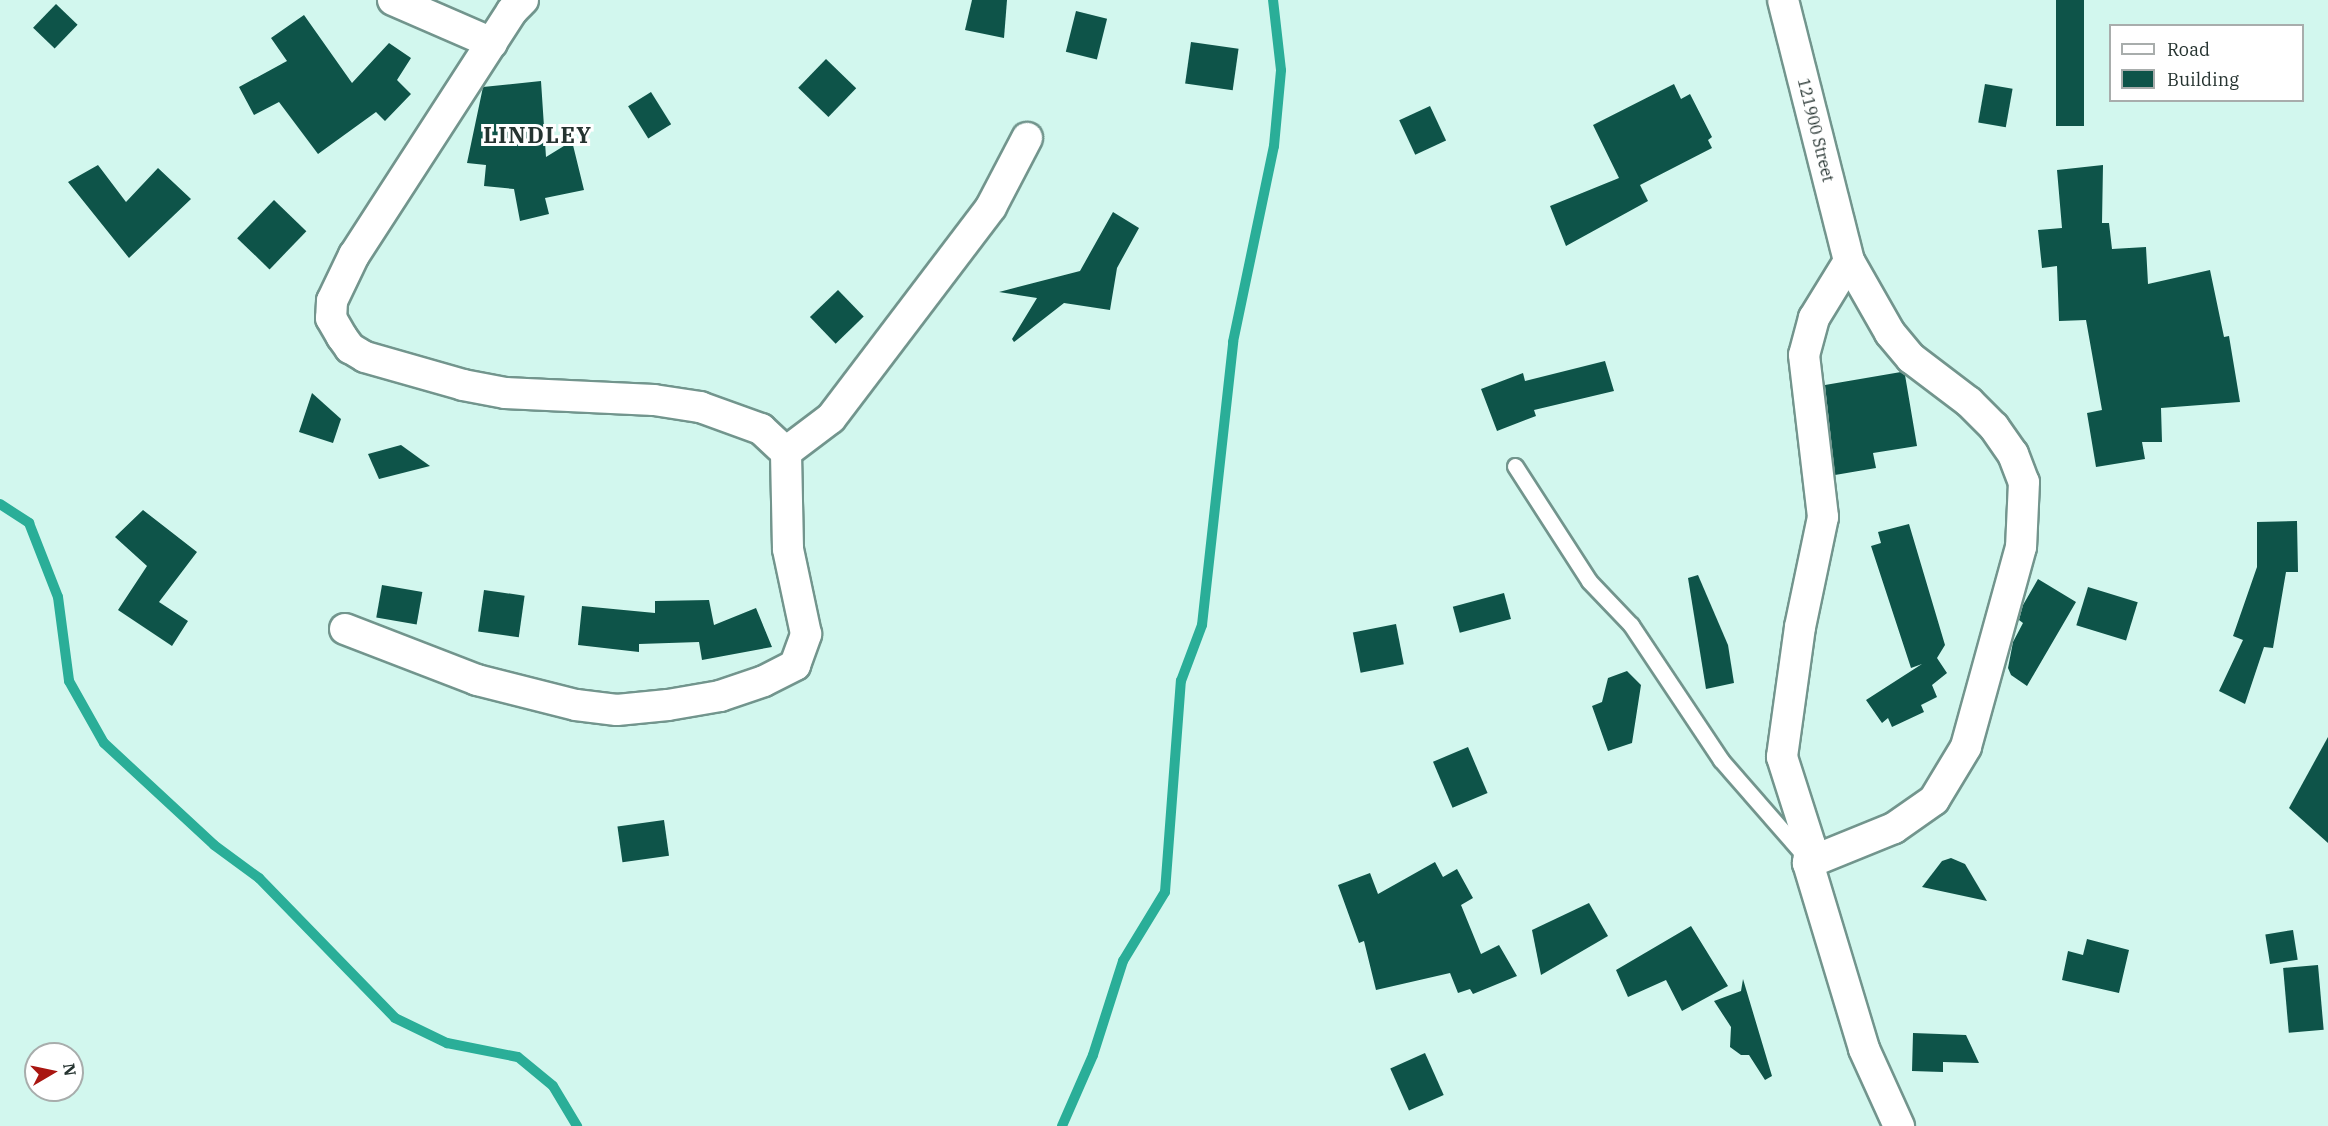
<!DOCTYPE html>
<html>
<head>
<meta charset="utf-8">
<style>
	body { margin:0 }
	#map { position:relative; width:2328px; height:1126px; overflow:hidden; background:#d2f7ee; font-family:"IBM Plex Serif",serif }
	div>[style] { position:absolute }
	[style*='--x'] { left:calc(var(--x)*1px); top:calc(var(--y)*1px); width:calc(var(--w)*1px); rotate:calc(var(--a)*1deg) }
	.stream>* { height:10px; margin:-5px; padding:0 5px; transform-origin:5px; border-radius:5px; background:#2aae98 }
	.building>* { inset:0; background:#0e5449; transform-origin:0 0 }
	.roads { filter:drop-shadow(2px 0 #72958d) drop-shadow(-2px 0 #72958d) drop-shadow(0 2px #72958d) drop-shadow(0 -2px #72958d) }
	.lane>* { height:15px; margin:-7.5px; padding:0 7.5px; transform-origin:7.5px; border-radius:7.5px; background:#fff }
	.street>* { height:30px; margin:-15px; padding:0 15px; transform-origin:15px; border-radius:15px; background:#fff }
	span { translate:-50% -50%; white-space:nowrap; text-align:center; line-height:1.15; -webkit-text-stroke:6px #fff; paint-order:stroke }
	.street-label { font-size:16px; color:#253330 }
	.district-label { font-size:22px; color:#253330; font-weight:700; letter-spacing:1.5px }
	.legend { position:absolute; left:2109px; top:24px; width:195px; height:78px; box-sizing:border-box; background:#fff; border:2px solid #a8adac; margin:0; padding:8px 10px; list-style:none; font-size:18px; color:#253330 }
	.legend li { display:flex; align-items:center; gap:12px; height:30px }
	.legend b { width:30px; border:2px solid #a8adac }
	.north { position:absolute; left:24px; top:1042px; width:60px; height:60px; box-sizing:border-box; background:#fff; border:2px solid #a8adac; border-radius:50%; rotate:81deg; font-size:16px; font-weight:700; line-height:24px; text-align:center; color:#253330 }
	.north::after { content:''; display:block; margin:auto; width:21px; height:27px; background:#a91611; clip-path:polygon(50% 0,100% 100%,50% 72%,0 100%) }
</style>
</head>
<body>
<div id="map">
	<div class="stream">
		<i style="--x:0;--y:504;--w:35;--a:33"></i>
		<i style="--x:29;--y:523;--w:79;--a:68.6"></i>
		<i style="--x:58;--y:597;--w:85;--a:82.5"></i>
		<i style="--x:69;--y:681;--w:71;--a:60.6"></i>
		<i style="--x:104;--y:743;--w:150;--a:42.8"></i>
		<i style="--x:214;--y:845;--w:56;--a:36.3"></i>
		<i style="--x:259;--y:878;--w:195;--a:45.8"></i>
		<i style="--x:395;--y:1018;--w:58;--a:25.7"></i>
		<i style="--x:447;--y:1043;--w:72;--a:11.2"></i>
		<i style="--x:518;--y:1057;--w:45;--a:39.6"></i>
		<i style="--x:553;--y:1086;--w:47;--a:59"></i>
		<i style="--x:1062;--y:1126;--w:77;--a:-66.4"></i>
		<i style="--x:1093;--y:1055;--w:99;--a:-72.3"></i>
		<i style="--x:1123;--y:961;--w:81;--a:-58.7"></i>
		<i style="--x:1165;--y:892;--w:212;--a:-85.7"></i>
		<i style="--x:1181;--y:681;--w:60;--a:-69.4"></i>
		<i style="--x:1202;--y:625;--w:285;--a:-83.7"></i>
		<i style="--x:1233;--y:342;--w:200;--a:-78.2"></i>
		<i style="--x:1274;--y:146;--w:76;--a:-84.7"></i>
		<i style="--x:1281;--y:70;--w:70;--a:-96.5"></i>
	</div>
	<div class="building">
		<i style="clip-path:polygon(972px 0,1007px 0,1004px 38px,965px 30px)"></i>
		<i style="left:2056px;top:0;width:28px;height:126px"></i>
		<i style="left:56px;top:4px;width:30px;height:33px;rotate:44deg"></i>
		<i style="left:1076px;top:11px;width:32px;height:42px;rotate:14deg"></i>
		<i style="clip-path:polygon(304px 15px,352px 83px,389px 43px,411px 58px,397px 80px,411px 94px,385px 121px,376px 112px,318px 154px,279px 102px,254px 115px,239px 87px,287px 61px,271px 38px)"></i>
		<i style="left:1191px;top:42px;width:48px;height:42px;rotate:8deg"></i>
		<i style="left:826px;top:59px;width:42px;height:40px;rotate:44deg"></i>
		<i style="clip-path:polygon(541px 81px,546px 157px,572px 141px,584px 190px,545px 198px,549px 214px,520px 221px,514px 189px,484px 186px,486px 165px,467px 163px,483px 87px)"></i>
		<i style="clip-path:polygon(1674px 84px,1681px 99px,1690px 94px,1712px 137px,1708px 140px,1712px 148px,1640px 185px,1648px 201px,1566px 246px,1550px 206px,1619px 178px,1593px 125px)"></i>
		<i style="left:1985px;top:84px;width:28px;height:39px;rotate:10deg"></i>
		<i style="left:651px;top:92px;width:38px;height:27px;rotate:58deg"></i>
		<i style="left:1430px;top:106px;width:38px;height:34px;rotate:65deg"></i>
		<i style="clip-path:polygon(98px 165px,126px 202px,158px 168px,191px 199px,129px 258px,68px 182px)"></i>
		<i style="clip-path:polygon(2103px 165px,2102px 223px,2109px 223px,2112px 249px,2146px 247px,2148px 284px,2210px 270px,2224px 337px,2229px 336px,2240px 402px,2161px 408px,2162px 442px,2142px 442px,2145px 459px,2096px 467px,2087px 413px,2102px 410px,2086px 320px,2059px 321px,2057px 266px,2042px 268px,2038px 230px,2062px 228px,2057px 170px)"></i>
		<i style="left:274px;top:200px;width:45px;height:53px;rotate:44deg"></i>
		<i style="clip-path:polygon(1113px 212px,1139px 228px,1117px 268px,1110px 310px,1064px 303px,1014px 342px,1012px 339px,1037px 298px,999px 292px,1080px 271px)"></i>
		<i style="left:838px;top:290px;width:37px;height:39px;rotate:46deg"></i>
		<i style="clip-path:polygon(1605px 361px,1614px 391px,1534px 410px,1536px 416px,1497px 431px,1481px 389px,1523px 373px,1525px 381px)"></i>
		<i style="clip-path:polygon(1901px 372px,1905px 375px,1917px 446px,1873px 453px,1876px 468px,1835px 475px,1825px 385px)"></i>
		<i style="clip-path:polygon(312px 393px,341px 419px,333px 443px,299px 432px)"></i>
		<i style="clip-path:polygon(401px 445px,430px 466px,379px 479px,368px 454px)"></i>
		<i style="clip-path:polygon(143px 510px,197px 552px,159px 602px,188px 621px,172px 646px,118px 610px,147px 566px,115px 537px)"></i>
		<i style="clip-path:polygon(2297px 521px,2298px 572px,2286px 572px,2273px 648px,2264px 647px,2245px 704px,2219px 691px,2243px 640px,2233px 636px,2257px 567px,2257px 522px)"></i>
		<i style="clip-path:polygon(1909px 524px,1945px 645px,1937px 658px,1947px 673px,1932px 685px,1937px 697px,1921px 705px,1924px 712px,1892px 727px,1888px 718px,1882px 723px,1866px 700px,1922px 664px,1911px 668px,1871px 546px,1881px 543px,1878px 532px)"></i>
		<i style="clip-path:polygon(1698px 575px,1728px 645px,1734px 683px,1706px 689px,1688px 578px)"></i>
		<i style="clip-path:polygon(2038px 579px,2076px 602px,2027px 686px,2011px 675px,2008px 668px,2013px 642px,2023px 623px,2019px 620px,2023px 605px)"></i>
		<i style="left:382px;top:585px;width:41px;height:33px;rotate:10deg"></i>
		<i style="left:2088px;top:587px;width:52px;height:40px;rotate:17deg"></i>
		<i style="left:484px;top:590px;width:41px;height:42px;rotate:8deg"></i>
		<i style="left:1504px;top:593px;width:27px;height:53px;rotate:75deg"></i>
		<i style="clip-path:polygon(709px 600px,714px 625px,756px 608px,772px 647px,702px 660px,699px 642px,639px 644px,639px 652px,578px 645px,582px 606px,655px 613px,655px 601px)"></i>
		<i style="left:1396px;top:624px;width:41px;height:44px;rotate:79deg"></i>
		<i style="clip-path:polygon(1627px 671px,1641px 685px,1632px 743px,1608px 751px,1592px 706px,1602px 702px,1608px 678px)"></i>
		<i style="clip-path:polygon(2328px 737px,2328px 843px,2289px 808px)"></i>
		<i style="left:1468px;top:747px;width:50px;height:38px;rotate:67deg"></i>
		<i style="left:664px;top:820px;width:36px;height:47px;rotate:82deg"></i>
		<i style="clip-path:polygon(1951px 858px,1965px 864px,1987px 901px,1922px 887px,1942px 861px)"></i>
		<i style="clip-path:polygon(1435px 862px,1443px 877px,1457px 869px,1473px 898px,1461px 905px,1481px 954px,1499px 945px,1517px 976px,1473px 994px,1470px 989px,1458px 993px,1450px 973px,1376px 990px,1364px 941px,1359px 943px,1338px 885px,1370px 873px,1378px 894px)"></i>
		<i style="clip-path:polygon(1589px 903px,1608px 936px,1541px 975px,1532px 930px)"></i>
		<i style="clip-path:polygon(1691px 926px,1728px 986px,1682px 1011px,1666px 980px,1628px 997px,1616px 970px)"></i>
		<i style="left:2293px;top:930px;width:30px;height:28px;rotate:81deg"></i>
		<i style="clip-path:polygon(2087px 939px,2129px 950px,2119px 993px,2062px 980px,2068px 951px,2083px 955px)"></i>
		<i style="left:2318px;top:965px;width:65px;height:35px;rotate:85deg"></i>
		<i style="clip-path:polygon(1743px 979px,1772px 1076px,1765px 1080px,1749px 1055px,1741px 1055px,1730px 1047px,1731px 1027px,1714px 1001px,1741px 991px)"></i>
		<i style="clip-path:polygon(1913px 1033px,1966px 1035px,1979px 1063px,1943px 1062px,1943px 1072px,1912px 1071px)"></i>
		<i style="left:1425px;top:1053px;width:46px;height:38px;rotate:66deg"></i>
	</div>
	<div class="roads">
		<div class="lane">
			<i style="--x:1515;--y:466;--w:137;--a:57.2"></i>
			<i style="--x:1589;--y:581;--w:61;--a:46.3"></i>
			<i style="--x:1631;--y:625;--w:162;--a:56.3"></i>
			<i style="--x:1721;--y:760;--w:126;--a:48.9"></i>
		</div>
		<div class="street">
			<i style="--x:393;--y:0;--w:108;--a:23.5"></i>
			<i style="--x:523;--y:0;--w:16;--a:135"></i>
			<i style="--x:512;--y:11;--w:291;--a:122.9"></i>
			<i style="--x:354;--y:255;--w:51;--a:115.6"></i>
			<i style="--x:332;--y:301;--w:17;--a:93"></i>
			<i style="--x:331;--y:318;--w:22;--a:60"></i>
			<i style="--x:342;--y:337;--w:14;--a:54"></i>
			<i style="--x:350;--y:348;--w:17;--a:31"></i>
			<i style="--x:365;--y:357;--w:102;--a:15.9"></i>
			<i style="--x:463;--y:385;--w:43;--a:10.8"></i>
			<i style="--x:505;--y:393;--w:149;--a:2.7"></i>
			<i style="--x:654;--y:400;--w:47;--a:8.7"></i>
			<i style="--x:700;--y:407;--w:65;--a:19.8"></i>
			<i style="--x:761;--y:429;--w:34;--a:43"></i>
			<i style="--x:786;--y:452;--w:56;--a:-37.1"></i>
			<i style="--x:831;--y:418;--w:265;--a:-52.8"></i>
			<i style="--x:991;--y:207;--w:78;--a:-62.4"></i>
			<i style="--x:1783;--y:0;--w:269;--a:75.8"></i>
			<i style="--x:1849;--y:261;--w:83;--a:60.3"></i>
			<i style="--x:1890;--y:333;--w:33;--a:50"></i>
			<i style="--x:1911;--y:358;--w:73;--a:37.2"></i>
			<i style="--x:1969;--y:402;--w:35;--a:45"></i>
			<i style="--x:1994;--y:427;--w:33;--a:55"></i>
			<i style="--x:2013;--y:454;--w:30;--a:69"></i>
			<i style="--x:2024;--y:482;--w:65;--a:92.6"></i>
			<i style="--x:2021;--y:547;--w:207;--a:105.4"></i>
			<i style="--x:1966;--y:747;--w:62;--a:121.1"></i>
			<i style="--x:1934;--y:800;--w:49;--a:145"></i>
			<i style="--x:1894;--y:828;--w:93;--a:157.9"></i>
			<i style="--x:1849;--y:261;--w:67;--a:121.6"></i>
			<i style="--x:1814;--y:318;--w:38;--a:105"></i>
			<i style="--x:1804;--y:355;--w:163;--a:83.3"></i>
			<i style="--x:1823;--y:517;--w:112;--a:101.8"></i>
			<i style="--x:1800;--y:627;--w:131;--a:97.9"></i>
			<i style="--x:1782;--y:757;--w:92;--a:72.3"></i>
			<i style="--x:1810;--y:845;--w:18;--a:96"></i>
			<i style="--x:1808;--y:863;--w:194;--a:73.2"></i>
			<i style="--x:1864;--y:1049;--w:85;--a:65.6"></i>
			<i style="--x:345;--y:629;--w:142;--a:21.1"></i>
			<i style="--x:477;--y:680;--w:102;--a:14.2"></i>
			<i style="--x:576;--y:705;--w:41;--a:7"></i>
			<i style="--x:617;--y:710;--w:51;--a:-5.6"></i>
			<i style="--x:668;--y:705;--w:53;--a:-9.8"></i>
			<i style="--x:720;--y:696;--w:46;--a:-18.8"></i>
			<i style="--x:764;--y:681;--w:35;--a:-27"></i>
			<i style="--x:795;--y:665;--w:33;--a:-70"></i>
			<i style="--x:806;--y:634;--w:87;--a:-102"></i>
			<i style="--x:788;--y:549;--w:97;--a:-91.2"></i>
		</div>
	</div>
	<div class="street-label">
		<span style="left:1816px;top:130px;rotate:76deg">121900 Street</span>
	</div>
	<div class="district-label">
		<span style="left:538px;top:135px">LINDLEY</span>
	</div>
	<ul class="legend">
	<li><b style="height:8px;background:#fff"></b>Road</li>
	<li><b style="height:16px;background:#0e5449"></b>Building</li>
	</ul>
	<div class="north">N</div>
</div>
</body>
</html>
